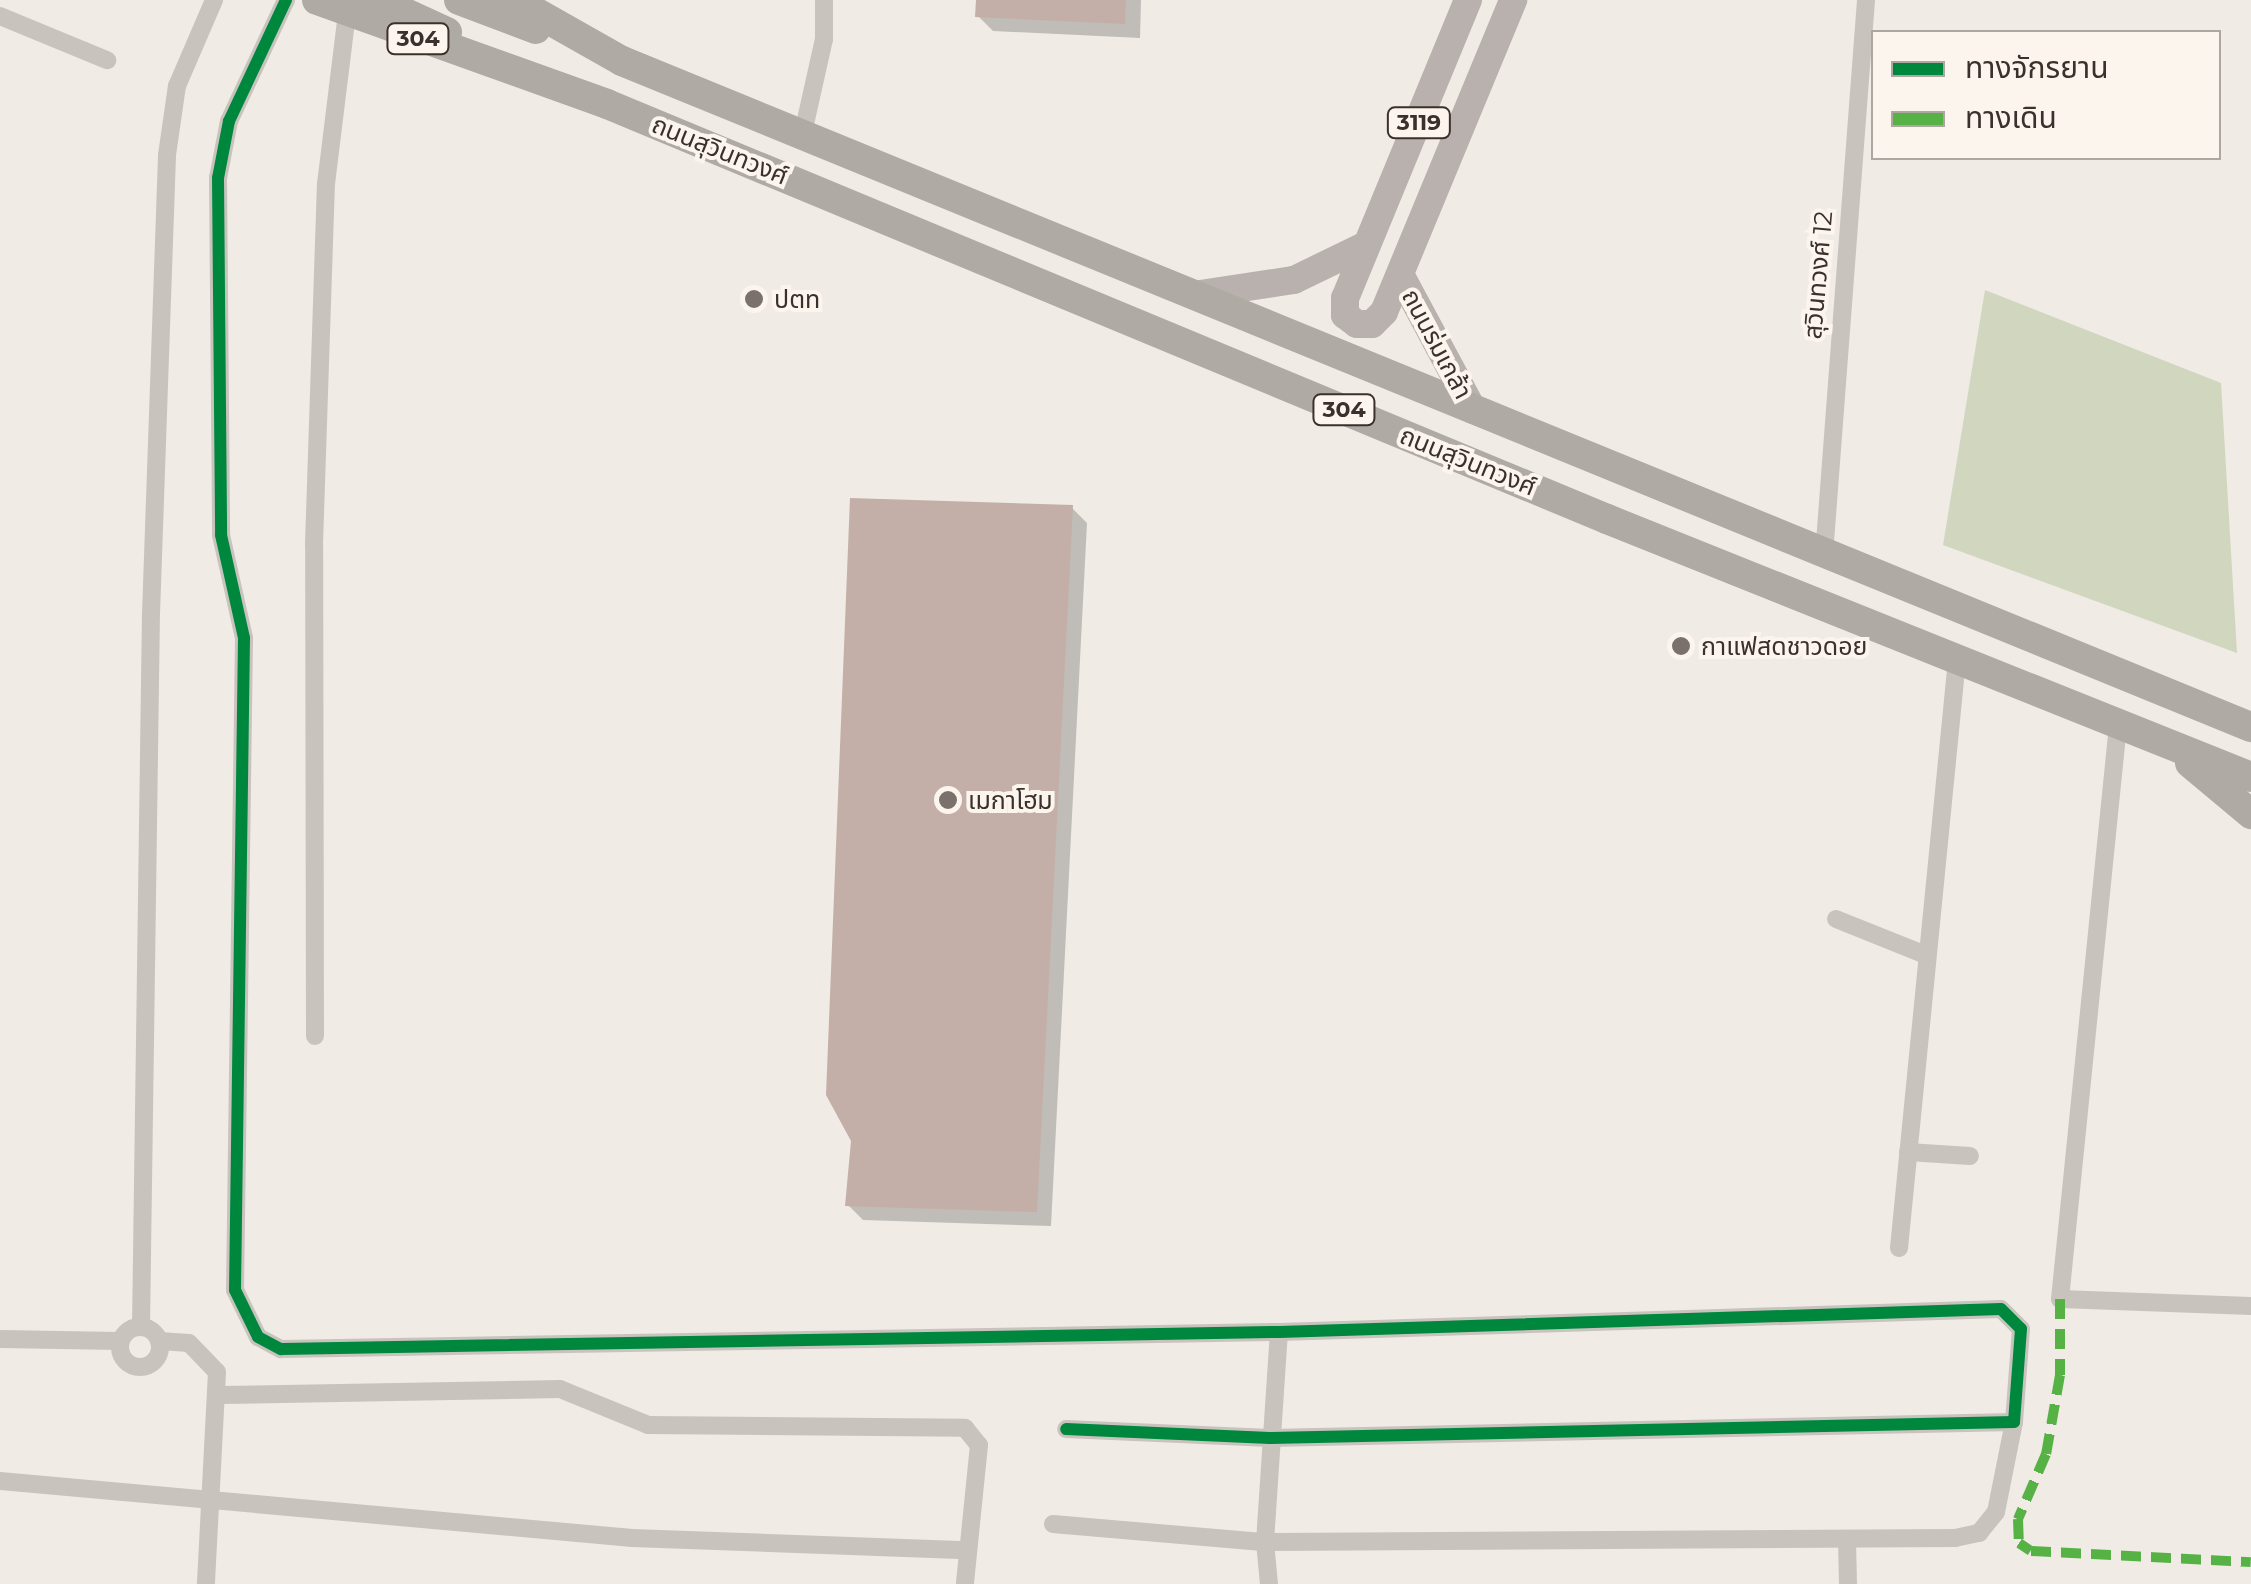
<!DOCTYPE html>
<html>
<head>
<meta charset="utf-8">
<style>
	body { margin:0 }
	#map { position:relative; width:2251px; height:1584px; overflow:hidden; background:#f0ebe5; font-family:Montserrat,"Noto Sans Thai",sans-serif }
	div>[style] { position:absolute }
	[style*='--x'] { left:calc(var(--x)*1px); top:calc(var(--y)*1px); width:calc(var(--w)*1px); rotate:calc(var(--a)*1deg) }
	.green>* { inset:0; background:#d1d6bf }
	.shadow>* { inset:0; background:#0003 }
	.building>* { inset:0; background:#c3afa7 }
	.street>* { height:18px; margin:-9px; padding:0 9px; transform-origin:9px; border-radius:9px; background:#c9c3be }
	.street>.ring { margin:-9px; padding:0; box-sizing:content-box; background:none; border:18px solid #c9c3be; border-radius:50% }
	.primary>* { height:28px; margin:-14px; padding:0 14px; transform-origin:14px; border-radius:14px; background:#b8b1ad }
	.highway>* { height:30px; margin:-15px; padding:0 15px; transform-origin:15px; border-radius:15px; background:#afaaa4 }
	.quiet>* { height:10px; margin-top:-5px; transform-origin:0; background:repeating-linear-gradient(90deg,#57b246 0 20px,transparent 0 30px) }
	.cycleway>* { height:12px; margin:-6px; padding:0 6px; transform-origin:6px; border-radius:6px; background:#00873e }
	.dots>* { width:28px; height:28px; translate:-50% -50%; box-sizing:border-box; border:5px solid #fbf5ee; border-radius:50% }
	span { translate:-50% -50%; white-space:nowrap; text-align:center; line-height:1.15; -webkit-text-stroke:8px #fbf5ee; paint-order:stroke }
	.shield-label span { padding:2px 8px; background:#fbf5ee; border:2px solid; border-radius:8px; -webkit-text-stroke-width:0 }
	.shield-label { font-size:22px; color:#3b302b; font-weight:700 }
	.street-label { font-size:25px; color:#3b302b }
	.poi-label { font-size:25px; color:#3b302b }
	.left { translate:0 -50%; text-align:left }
	.legend { position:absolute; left:1871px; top:30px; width:350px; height:130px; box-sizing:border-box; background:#fbf5ee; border:2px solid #aea6a0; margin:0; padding:12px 18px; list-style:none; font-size:30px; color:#3b302b }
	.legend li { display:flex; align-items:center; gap:20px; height:50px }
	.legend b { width:50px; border:2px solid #aea6a0 }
</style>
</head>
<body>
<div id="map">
	<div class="green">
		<i style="clip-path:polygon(1985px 290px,2221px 383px,2237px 653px,1943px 545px)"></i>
	</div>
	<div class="shadow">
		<i style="clip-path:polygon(979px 0,1141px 0,1140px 38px,993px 31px,978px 16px)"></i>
		<i style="clip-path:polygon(1072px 508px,1087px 523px,1051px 1226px,863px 1220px,848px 1205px)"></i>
	</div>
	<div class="building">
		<i style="clip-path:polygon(976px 0,1126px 0,1125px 24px,975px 17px)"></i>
		<i style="clip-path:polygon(850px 498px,1073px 505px,1037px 1212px,845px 1206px,851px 1141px,826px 1095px)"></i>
	</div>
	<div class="street">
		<i style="--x:286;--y:0;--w:134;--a:115.2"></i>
		<i style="--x:229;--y:121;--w:58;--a:100.9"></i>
		<i style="--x:218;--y:178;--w:357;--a:89.5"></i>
		<i style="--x:221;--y:535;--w:106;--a:77.4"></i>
		<i style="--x:244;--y:638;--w:652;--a:90.79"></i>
		<i style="--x:235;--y:1290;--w:52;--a:63.9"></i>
		<i style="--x:258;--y:1337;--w:26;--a:28"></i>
		<i style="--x:281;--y:1349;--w:998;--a:-0.98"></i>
		<i style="--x:1279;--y:1332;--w:722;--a:-1.82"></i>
		<i style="--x:2001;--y:1309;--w:28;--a:45"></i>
		<i style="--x:2021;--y:1329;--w:93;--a:94.3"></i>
		<i style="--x:2014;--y:1422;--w:744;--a:178.77"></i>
		<i style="--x:1270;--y:1438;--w:204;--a:-177.5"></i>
		<i style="--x:0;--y:16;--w:116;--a:22.4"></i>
		<i style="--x:803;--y:133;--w:96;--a:-77.4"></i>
		<i style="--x:824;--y:39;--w:39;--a:-90"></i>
		<i style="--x:1824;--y:555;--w:557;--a:-85.67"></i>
		<i style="--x:2118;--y:725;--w:577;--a:95.77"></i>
		<i style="--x:2060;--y:1299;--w:191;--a:2.1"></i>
		<i style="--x:1836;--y:919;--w:97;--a:21.8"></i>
		<i style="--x:315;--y:1036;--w:492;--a:-90.1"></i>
		<i style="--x:314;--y:544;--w:360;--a:-88.1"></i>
		<i style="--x:326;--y:184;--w:172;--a:-83"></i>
		<i style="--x:1908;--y:1152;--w:62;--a:3.7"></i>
		<i style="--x:1899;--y:1248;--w:591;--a:-84.37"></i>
		<i class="ring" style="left:120px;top:1327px;width:22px;height:22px"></i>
		<i style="--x:141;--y:1327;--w:713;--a:-89.2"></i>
		<i style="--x:151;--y:614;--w:459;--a:-88"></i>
		<i style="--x:167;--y:155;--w:70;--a:-81.8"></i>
		<i style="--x:177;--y:86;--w:94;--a:-66.7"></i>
		<i style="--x:0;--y:1339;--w:120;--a:1"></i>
		<i style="--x:159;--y:1341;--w:30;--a:4"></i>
		<i style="--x:189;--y:1343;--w:40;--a:46"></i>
		<i style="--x:217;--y:1372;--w:212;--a:93"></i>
		<i style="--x:221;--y:1395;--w:339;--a:-1"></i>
		<i style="--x:560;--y:1389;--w:95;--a:22.2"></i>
		<i style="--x:648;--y:1425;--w:317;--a:0.5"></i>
		<i style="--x:965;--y:1428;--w:22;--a:51"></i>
		<i style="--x:979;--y:1445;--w:140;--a:95.8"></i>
		<i style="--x:0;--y:1481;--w:635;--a:5.15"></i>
		<i style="--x:632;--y:1538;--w:334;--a:2.1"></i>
		<i style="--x:1053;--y:1524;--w:213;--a:4.9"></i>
		<i style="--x:1265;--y:1542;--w:690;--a:-0.33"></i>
		<i style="--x:1955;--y:1538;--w:25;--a:-12"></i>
		<i style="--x:1979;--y:1533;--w:27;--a:-51"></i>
		<i style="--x:1996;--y:1512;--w:92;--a:-78.7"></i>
		<i style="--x:1847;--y:1540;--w:44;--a:88.7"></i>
		<i style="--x:1269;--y:1584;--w:42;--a:-95.4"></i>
		<i style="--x:1265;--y:1542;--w:210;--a:-86.2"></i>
	</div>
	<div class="primary">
		<i style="--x:1468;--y:0;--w:322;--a:112.4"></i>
		<i style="--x:1345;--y:298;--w:17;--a:90"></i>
		<i style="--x:1345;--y:315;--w:15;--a:37"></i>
		<i style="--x:1357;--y:324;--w:15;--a:0"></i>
		<i style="--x:1372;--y:324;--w:17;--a:-45"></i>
		<i style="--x:1384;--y:312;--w:338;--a:-67.5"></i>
		<i style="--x:1401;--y:276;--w:152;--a:61.8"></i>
		<i style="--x:1200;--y:294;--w:95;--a:-8.5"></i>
		<i style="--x:1294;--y:280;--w:80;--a:-25.9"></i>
	</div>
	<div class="highway">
		<i style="--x:317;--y:0;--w:308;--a:19.7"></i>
		<i style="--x:607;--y:104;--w:1083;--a:22.54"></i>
		<i style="--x:1607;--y:519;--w:694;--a:21.83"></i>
		<i style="--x:377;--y:0;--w:77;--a:24.6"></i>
		<i style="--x:459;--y:0;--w:82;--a:20.6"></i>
		<i style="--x:514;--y:0;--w:124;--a:29.5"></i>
		<i style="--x:622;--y:61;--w:1760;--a:22.24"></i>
		<i style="--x:2190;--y:763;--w:80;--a:39.9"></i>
	</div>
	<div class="quiet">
		<i style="--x:2060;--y:1299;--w:76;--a:90"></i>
		<i style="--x:2060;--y:1375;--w:80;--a:100"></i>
		<i style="--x:2046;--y:1454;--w:71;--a:113.3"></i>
		<i style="--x:2018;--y:1519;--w:24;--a:88"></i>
		<i style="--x:2019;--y:1543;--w:14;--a:34"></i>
		<i style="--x:2031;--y:1551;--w:220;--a:2.9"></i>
	</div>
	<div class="cycleway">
		<i style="--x:286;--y:0;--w:134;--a:115.2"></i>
		<i style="--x:229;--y:121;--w:58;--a:100.9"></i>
		<i style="--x:218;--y:178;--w:357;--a:89.5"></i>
		<i style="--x:221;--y:535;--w:106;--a:77.4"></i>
		<i style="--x:244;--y:638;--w:652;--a:90.79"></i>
		<i style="--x:235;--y:1290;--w:52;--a:63.9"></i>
		<i style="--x:258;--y:1337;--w:26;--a:28"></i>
		<i style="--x:281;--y:1349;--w:998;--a:-0.98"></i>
		<i style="--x:1279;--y:1332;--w:722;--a:-1.82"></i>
		<i style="--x:2001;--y:1309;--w:28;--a:45"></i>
		<i style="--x:2021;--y:1329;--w:93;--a:94.3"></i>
		<i style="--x:2014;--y:1422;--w:744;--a:178.77"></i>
		<i style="--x:1270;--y:1438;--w:204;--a:-177.5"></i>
	</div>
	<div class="dots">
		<i style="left:754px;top:299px;background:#7a716c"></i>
		<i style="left:1681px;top:646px;background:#7a716c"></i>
		<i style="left:948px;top:800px;background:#7a716c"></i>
	</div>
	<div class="shield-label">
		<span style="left:418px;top:39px">304</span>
		<span style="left:1419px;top:123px">3119</span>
		<span style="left:1344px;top:410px">304</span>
	</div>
	<div class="street-label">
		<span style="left:720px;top:150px;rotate:22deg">ถนนสุวินทวงศ์</span>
		<span style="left:1818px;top:275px;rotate:-85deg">สุวินทวงศ์ 12</span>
		<span style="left:1437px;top:344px;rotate:62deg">ถนนร่มเกล้า</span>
		<span style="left:1468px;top:461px;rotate:22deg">ถนนสุวินทวงศ์</span>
	</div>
	<div class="poi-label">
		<span class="left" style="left:774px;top:299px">ปตท</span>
		<span class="left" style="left:1701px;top:646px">กาแฟสดชาวดอย</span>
		<span class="left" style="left:968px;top:800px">เมกาโฮม</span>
	</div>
	<ul class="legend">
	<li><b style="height:12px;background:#00873e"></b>ทางจักรยาน</li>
	<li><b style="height:12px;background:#57b246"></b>ทางเดิน</li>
	</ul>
</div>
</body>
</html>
